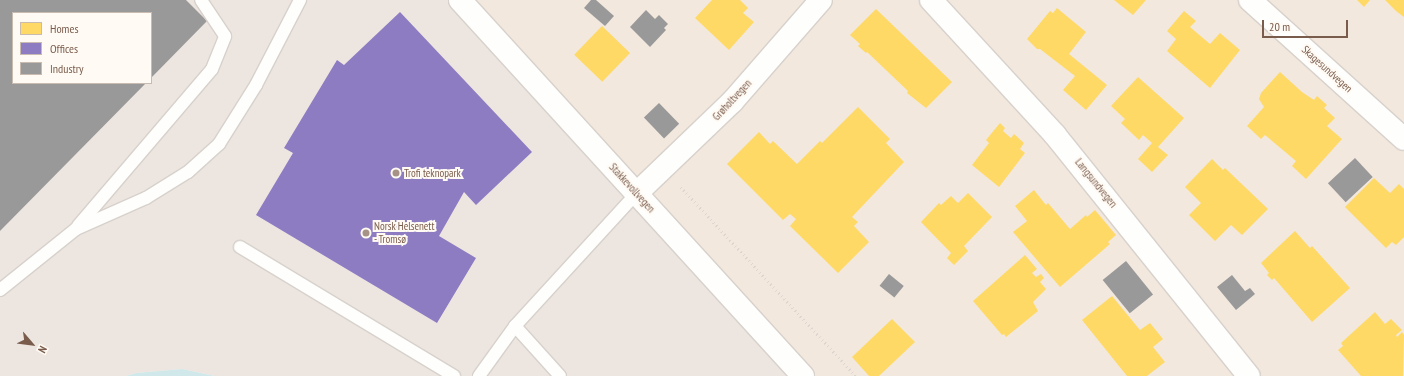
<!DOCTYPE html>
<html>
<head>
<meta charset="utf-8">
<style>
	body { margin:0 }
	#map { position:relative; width:1404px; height:376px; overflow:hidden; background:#f9f5f0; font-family:"PT Sans Narrow",sans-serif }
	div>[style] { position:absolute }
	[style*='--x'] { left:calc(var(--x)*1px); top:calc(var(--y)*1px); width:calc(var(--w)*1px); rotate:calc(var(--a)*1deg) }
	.residential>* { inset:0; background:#f2e8de }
	.industrial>* { inset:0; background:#ede5e0 }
	.water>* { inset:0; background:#d0e8ea }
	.homes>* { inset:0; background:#ffd966; transform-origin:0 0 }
	.offices>* { inset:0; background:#8e7cc3 }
	.industry>* { inset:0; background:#999; transform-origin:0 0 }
	.path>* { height:2.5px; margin-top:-1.25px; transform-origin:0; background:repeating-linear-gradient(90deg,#dcd5d0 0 1px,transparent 0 4px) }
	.roads { filter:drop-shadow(1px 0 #d7d1cb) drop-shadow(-1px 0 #d7d1cb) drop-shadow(0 1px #d7d1cb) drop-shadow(0 -1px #d7d1cb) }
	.service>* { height:12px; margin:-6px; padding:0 6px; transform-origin:6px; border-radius:6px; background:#fefefd }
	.minor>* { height:22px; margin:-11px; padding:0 11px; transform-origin:11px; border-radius:11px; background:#fefefd }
	.tertiary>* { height:22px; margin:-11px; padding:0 11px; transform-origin:11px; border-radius:11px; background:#fefefd }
	.dots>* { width:11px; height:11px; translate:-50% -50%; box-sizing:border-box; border:2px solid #fffaf3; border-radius:50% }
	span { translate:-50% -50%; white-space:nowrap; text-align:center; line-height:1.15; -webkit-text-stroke:4px #fffaf3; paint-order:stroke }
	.street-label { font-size:11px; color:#7a5c4d }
	.poi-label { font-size:11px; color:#7a5c4d }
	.left { translate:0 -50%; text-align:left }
	.legend { position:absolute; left:12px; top:12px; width:140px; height:72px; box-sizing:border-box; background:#fffaf3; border:1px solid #cabbb1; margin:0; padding:5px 7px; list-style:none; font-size:12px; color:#7a5c4d }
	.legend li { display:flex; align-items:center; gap:8px; height:20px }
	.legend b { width:20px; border:1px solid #cabbb1 }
	.north { position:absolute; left:12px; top:324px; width:40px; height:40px; -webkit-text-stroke:3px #fffaf3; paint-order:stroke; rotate:118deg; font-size:11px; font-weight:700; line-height:16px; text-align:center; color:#7a5c4d }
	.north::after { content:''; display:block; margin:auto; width:14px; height:18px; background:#7a5c4d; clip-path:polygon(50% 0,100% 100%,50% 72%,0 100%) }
	.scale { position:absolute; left:1262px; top:20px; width:86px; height:18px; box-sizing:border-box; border:2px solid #7a5c4d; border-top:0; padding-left:5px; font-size:12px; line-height:14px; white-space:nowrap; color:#7a5c4d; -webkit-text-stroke:3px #fffaf3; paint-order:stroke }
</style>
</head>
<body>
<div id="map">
	<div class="residential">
		<i style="clip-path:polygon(464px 0,1404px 0,1404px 376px,809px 376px)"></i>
	</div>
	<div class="industrial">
		<i style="clip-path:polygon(evenodd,0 0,464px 0,809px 376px,215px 376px,182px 369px,136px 373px,126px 376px,0 376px,0 0,13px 13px,151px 13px,151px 83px,13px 83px,13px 13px)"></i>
	</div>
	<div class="water">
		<i style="clip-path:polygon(182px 369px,215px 376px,126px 376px,136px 373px)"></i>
	</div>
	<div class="homes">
		<i style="clip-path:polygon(712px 0,740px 0,748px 8px,743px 13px,754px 22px,729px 50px,695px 18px)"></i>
		<i style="clip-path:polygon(1114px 0,1146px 0,1133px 15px)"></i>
		<i style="clip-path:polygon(1357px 0,1370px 0,1364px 7px)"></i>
		<i style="clip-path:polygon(1385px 0,1404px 0,1404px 17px,1396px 11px)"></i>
		<i style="clip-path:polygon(1057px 8px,1086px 32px,1069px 54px,1107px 85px,1086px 110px,1063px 90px,1075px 76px,1040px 49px,1037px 49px,1027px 39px,1050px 11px,1053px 13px)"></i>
		<i style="clip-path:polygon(876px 9px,952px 82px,926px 108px,907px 93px,908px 91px,867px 52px,866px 53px,858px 46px,860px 44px,850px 35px)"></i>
		<i style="clip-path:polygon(1184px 11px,1196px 21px,1190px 27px,1210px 44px,1220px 33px,1240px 50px,1210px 88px,1167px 51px,1176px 39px,1167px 31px)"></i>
		<i style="left:602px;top:26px;width:39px;height:40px;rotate:44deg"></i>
		<i style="clip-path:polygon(1280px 72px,1302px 92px,1314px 100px,1317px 96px,1327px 105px,1324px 108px,1335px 118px,1327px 126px,1342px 139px,1306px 179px,1292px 166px,1296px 161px,1265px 135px,1261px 139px,1247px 126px,1264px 107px,1259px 99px,1261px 93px)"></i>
		<i style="clip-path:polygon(1138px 77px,1184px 118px,1158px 147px,1168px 155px,1152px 172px,1138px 159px,1152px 143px,1143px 135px,1139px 140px,1121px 123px,1125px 119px,1111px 106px)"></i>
		<i style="clip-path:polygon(858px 107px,890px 139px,886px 143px,904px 162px,852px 217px,858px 222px,854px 226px,869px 242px,838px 273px,790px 226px,796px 219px,790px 214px,783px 220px,727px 164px,759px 132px,770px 144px,773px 141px,797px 164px,820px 141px,822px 143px)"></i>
		<i style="clip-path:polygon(1000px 123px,1005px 128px,1003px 131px,1011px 138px,1014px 134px,1024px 143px,1020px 149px,1025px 153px,999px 187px,972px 165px,989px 143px,986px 140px)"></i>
		<i style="clip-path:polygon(1212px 159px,1223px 170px,1225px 168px,1268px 209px,1242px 235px,1231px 225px,1215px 241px,1189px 215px,1201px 203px,1185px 187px)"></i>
		<i style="clip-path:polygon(1374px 178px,1390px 193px,1399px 184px,1404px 189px,1404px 237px,1396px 245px,1392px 242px,1386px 248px,1345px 207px)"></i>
		<i style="clip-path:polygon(1034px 190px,1046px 205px,1048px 203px,1070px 229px,1086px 215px,1087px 217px,1095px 210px,1116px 235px,1108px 242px,1110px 244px,1060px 287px,1013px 232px,1027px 221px,1015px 206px)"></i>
		<i style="clip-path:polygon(968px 193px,992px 217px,964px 246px,968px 251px,954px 265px,947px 258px,951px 253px,921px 222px,939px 203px,941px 205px,951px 196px,958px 203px)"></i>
		<i style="clip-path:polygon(1295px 231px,1310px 248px,1312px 246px,1350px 288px,1312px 322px,1274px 278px,1272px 280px,1267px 275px,1269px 273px,1261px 263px)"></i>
		<i style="clip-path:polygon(1025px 255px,1037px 269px,1032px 273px,1036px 277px,1041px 274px,1044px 278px,1040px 282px,1046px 289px,1033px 302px,1038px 311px,1006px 337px,1004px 334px,1002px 335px,973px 301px)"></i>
		<i style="clip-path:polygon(1112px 296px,1140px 330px,1150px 323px,1163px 339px,1153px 347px,1165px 362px,1147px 376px,1127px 376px,1082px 320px)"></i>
		<i style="clip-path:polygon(1375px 312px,1385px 324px,1391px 319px,1402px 330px,1396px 335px,1397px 337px,1402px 332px,1404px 335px,1403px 376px,1361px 376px,1338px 350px,1343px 346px,1341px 343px)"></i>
		<i style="clip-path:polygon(892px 319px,915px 342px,879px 376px,869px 376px,852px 357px)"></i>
	</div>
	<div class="offices">
		<i style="clip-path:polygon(400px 12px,532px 152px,476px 205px,464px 192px,439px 236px,476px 258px,437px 323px,256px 215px,293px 153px,284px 148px,337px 60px,344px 65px)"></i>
	</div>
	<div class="industry">
		<i style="clip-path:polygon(0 0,186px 0,207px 21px,151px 78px,151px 13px,13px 13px,13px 83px,146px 83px,0 231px)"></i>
		<i style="clip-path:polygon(591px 0,596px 0,614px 16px,605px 26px,584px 8px)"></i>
		<i style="clip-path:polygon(646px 10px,655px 19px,659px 15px,668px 24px,664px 28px,666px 30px,650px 47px,630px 27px)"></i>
		<i style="left:659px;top:103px;width:29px;height:21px;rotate:46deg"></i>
		<i style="left:1355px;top:158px;width:26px;height:37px;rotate:47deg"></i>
		<i style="left:1126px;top:261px;width:43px;height:30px;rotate:51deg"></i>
		<i style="left:889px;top:274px;width:19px;height:15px;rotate:39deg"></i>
		<i style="clip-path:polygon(1232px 275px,1245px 291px,1250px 288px,1255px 294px,1236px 310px,1217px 287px)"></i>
	</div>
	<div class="path">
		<i style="--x:681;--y:187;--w:258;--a:47.2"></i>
	</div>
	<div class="roads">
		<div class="service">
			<i style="--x:78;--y:226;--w:206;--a:-49.5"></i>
			<i style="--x:212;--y:69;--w:35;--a:-68"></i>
			<i style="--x:225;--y:36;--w:43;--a:-123.7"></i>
			<i style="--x:240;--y:247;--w:250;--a:31.1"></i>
			<i style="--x:0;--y:290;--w:97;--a:-38.8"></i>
			<i style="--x:76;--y:229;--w:77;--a:-23.9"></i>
			<i style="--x:146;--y:198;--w:49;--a:-31.8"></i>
			<i style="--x:188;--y:172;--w:42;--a:-42.1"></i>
			<i style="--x:219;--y:144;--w:70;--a:-57.9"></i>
			<i style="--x:256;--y:85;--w:96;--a:-62.6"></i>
			<i style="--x:515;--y:326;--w:67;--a:48"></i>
			<i style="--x:479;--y:376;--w:62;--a:-54.2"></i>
			<i style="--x:515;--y:326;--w:180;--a:-47.5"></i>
		</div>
		<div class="minor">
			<i style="--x:931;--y:0;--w:183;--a:47.4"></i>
			<i style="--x:1055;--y:135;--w:309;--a:51.2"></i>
			<i style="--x:1250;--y:0;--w:207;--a:42.1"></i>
			<i style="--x:637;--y:193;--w:132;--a:-43.8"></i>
			<i style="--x:732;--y:102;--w:135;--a:-48.9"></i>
		</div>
		<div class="tertiary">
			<i style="--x:460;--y:0;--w:509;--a:47.63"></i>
		</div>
	</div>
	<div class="dots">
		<i style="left:396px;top:173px;background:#a69286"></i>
		<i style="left:366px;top:233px;background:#a69286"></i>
	</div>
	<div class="street-label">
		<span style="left:1327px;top:69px;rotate:42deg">Skagesundvegen</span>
		<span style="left:732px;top:100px;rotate:-47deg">Grøholtvegen</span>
		<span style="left:1096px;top:183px;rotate:51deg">Langsundvegen</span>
		<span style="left:632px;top:188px;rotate:48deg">Stakkevollvegen</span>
	</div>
	<div class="poi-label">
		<span class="left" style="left:404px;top:173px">Trofi teknopark</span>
		<span class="left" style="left:374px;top:233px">Norsk Helsenett<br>- Tromsø</span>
	</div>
	<ul class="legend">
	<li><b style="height:11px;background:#ffd966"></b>Homes</li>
	<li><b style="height:11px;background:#8e7cc3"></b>Offices</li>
	<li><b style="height:11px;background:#999"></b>Industry</li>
	</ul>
	<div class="north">N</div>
	<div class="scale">20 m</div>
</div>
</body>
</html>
